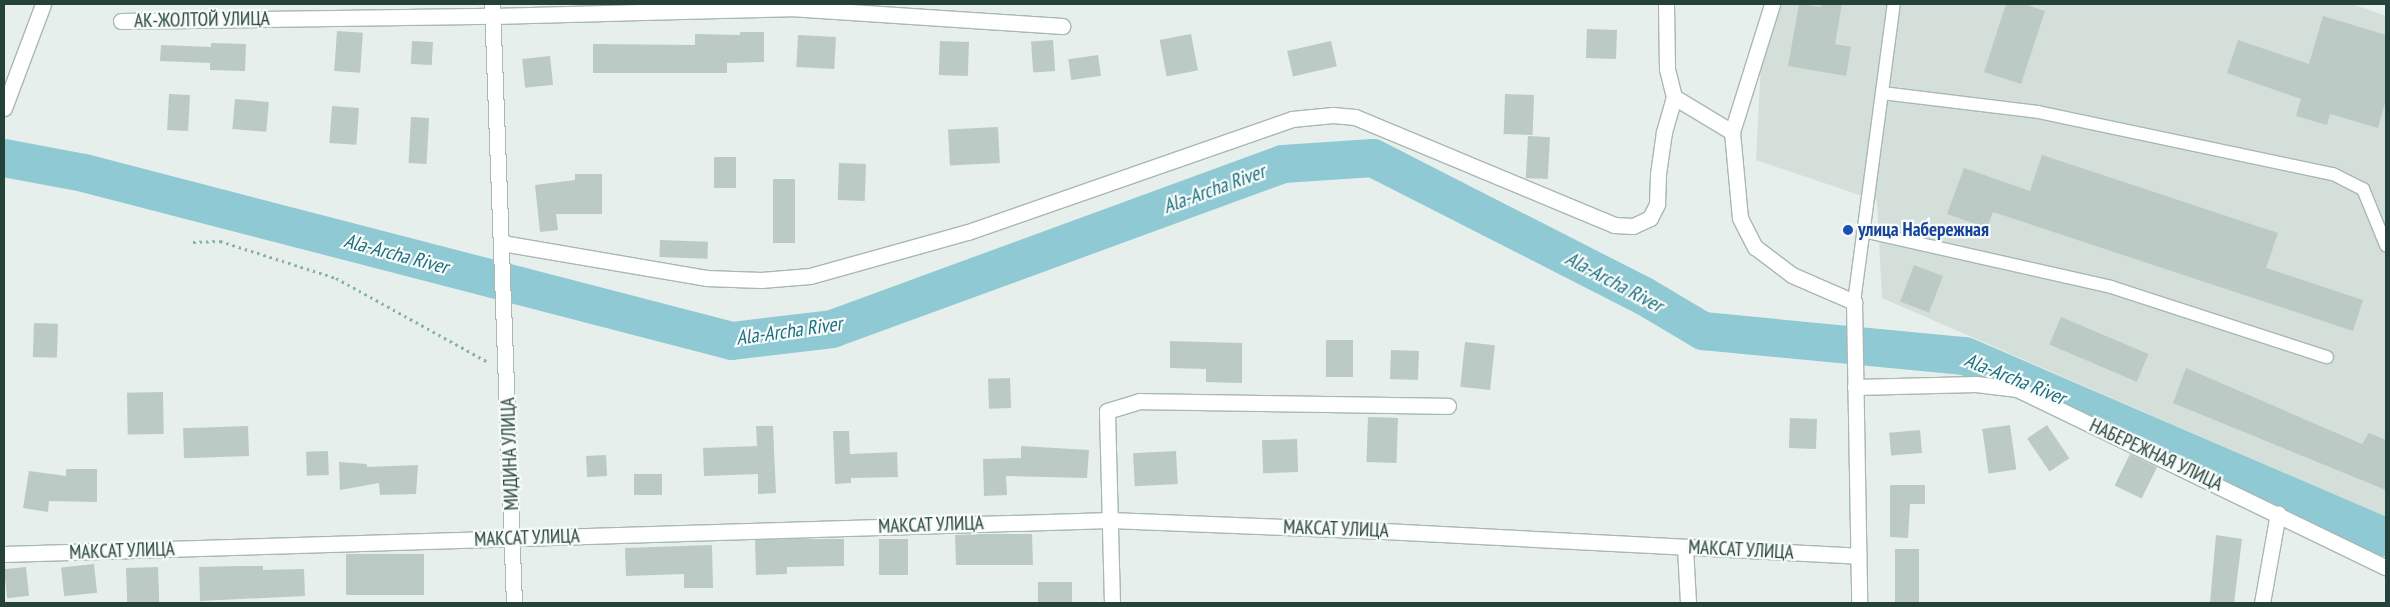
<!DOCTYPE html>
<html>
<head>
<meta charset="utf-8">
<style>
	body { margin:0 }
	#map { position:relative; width:2390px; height:607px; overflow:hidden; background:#e6efeb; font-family:"PT Sans Narrow",sans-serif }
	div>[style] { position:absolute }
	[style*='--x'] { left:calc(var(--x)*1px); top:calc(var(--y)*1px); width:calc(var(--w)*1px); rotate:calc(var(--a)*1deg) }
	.built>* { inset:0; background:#d4dfda }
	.river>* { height:38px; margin:-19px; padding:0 19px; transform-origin:19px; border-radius:19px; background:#8ec9d4 }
	.building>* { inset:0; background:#bbcac4; transform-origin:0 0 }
	.path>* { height:3px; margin-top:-1.5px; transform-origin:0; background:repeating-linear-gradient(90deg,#86b3a5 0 2.5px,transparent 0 6.5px) }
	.roads { filter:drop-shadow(1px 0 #a8b8b2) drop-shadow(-1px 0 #a8b8b2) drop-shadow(0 1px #a8b8b2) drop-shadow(0 -1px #a8b8b2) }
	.lane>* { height:12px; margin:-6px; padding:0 6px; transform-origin:6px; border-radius:6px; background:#fff }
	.street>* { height:15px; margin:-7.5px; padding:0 7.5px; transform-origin:7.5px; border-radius:7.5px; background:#fff }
	.secondary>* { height:15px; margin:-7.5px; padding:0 7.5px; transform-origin:7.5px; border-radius:7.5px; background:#fff }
	.dots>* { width:14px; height:14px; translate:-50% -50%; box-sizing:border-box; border:2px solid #f7fbf9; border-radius:50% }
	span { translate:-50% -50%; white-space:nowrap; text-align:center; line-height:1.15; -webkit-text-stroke:4.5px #f7fbf9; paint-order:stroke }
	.street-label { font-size:19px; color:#24423a }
	.transit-label { font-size:19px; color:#164399; font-weight:700 }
	.left { translate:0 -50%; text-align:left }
	.water-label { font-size:20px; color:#1c6f80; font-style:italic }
	.frame { position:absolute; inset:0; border:5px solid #24423a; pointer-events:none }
</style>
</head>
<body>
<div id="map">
	<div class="built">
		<i style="clip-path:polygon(1782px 4px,2352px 4px,2386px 16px,2386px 517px,1882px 298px,1877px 201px,1756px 160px,1761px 64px)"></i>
	</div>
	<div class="river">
		<i style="--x:4;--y:158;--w:81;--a:10.6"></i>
		<i style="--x:84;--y:173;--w:669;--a:14.53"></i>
		<i style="--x:732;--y:341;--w:101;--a:-6.8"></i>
		<i style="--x:832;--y:329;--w:480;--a:-20.1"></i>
		<i style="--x:1283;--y:164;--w:90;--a:-3.8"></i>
		<i style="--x:1373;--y:158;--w:304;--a:27"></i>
		<i style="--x:1644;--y:296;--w:69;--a:30.7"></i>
		<i style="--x:1703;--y:331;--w:263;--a:5.5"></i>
		<i style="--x:1965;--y:356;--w:458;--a:23.3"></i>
	</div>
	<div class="building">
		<i style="clip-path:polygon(1799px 4px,1821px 7px,1821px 4px,1842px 4px,1835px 44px,1851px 47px,1846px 76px,1788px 66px)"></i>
		<i style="clip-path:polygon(2006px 4px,2024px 4px,2045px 11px,2021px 84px,1984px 72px)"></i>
		<i style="clip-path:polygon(2323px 16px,2386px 35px,2386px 100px,2378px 128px,2330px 114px,2327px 125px,2296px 116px,2301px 99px,2227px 73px,2238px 40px,2309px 64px)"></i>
		<i style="left:1587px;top:29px;width:30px;height:29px;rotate:2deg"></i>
		<i style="left:337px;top:31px;width:26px;height:40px;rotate:4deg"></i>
		<i style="clip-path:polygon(740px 32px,764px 32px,764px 62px,727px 63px,727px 73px,593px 73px,593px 44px,695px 45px,695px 34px,740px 35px)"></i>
		<i style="left:1191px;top:34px;width:37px;height:32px;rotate:79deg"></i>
		<i style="left:798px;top:35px;width:38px;height:32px;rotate:3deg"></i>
		<i style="left:1053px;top:40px;width:31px;height:22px;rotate:86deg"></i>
		<i style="left:412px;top:41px;width:21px;height:23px;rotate:3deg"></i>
		<i style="left:940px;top:41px;width:29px;height:34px;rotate:2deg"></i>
		<i style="left:1331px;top:41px;width:26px;height:45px;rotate:77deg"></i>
		<i style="clip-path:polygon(211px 43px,246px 44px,245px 71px,210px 70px,210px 63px,160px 61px,161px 45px,211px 47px)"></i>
		<i style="left:1098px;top:55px;width:21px;height:30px;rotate:82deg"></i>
		<i style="left:550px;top:56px;width:29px;height:28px;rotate:84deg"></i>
		<i style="left:169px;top:94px;width:21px;height:36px;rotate:3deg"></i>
		<i style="left:1505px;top:94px;width:29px;height:40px;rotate:2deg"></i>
		<i style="left:235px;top:99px;width:34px;height:30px;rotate:5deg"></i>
		<i style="left:332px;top:106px;width:27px;height:37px;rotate:4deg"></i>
		<i style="left:411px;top:117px;width:18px;height:46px;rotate:3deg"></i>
		<i style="left:998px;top:127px;width:36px;height:50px;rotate:87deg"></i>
		<i style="left:1528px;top:136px;width:22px;height:42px;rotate:3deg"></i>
		<i style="clip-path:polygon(2042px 155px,2278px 233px,2266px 268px,2363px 300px,2353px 331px,1993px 212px,1987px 228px,1947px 214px,1964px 168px,2030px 191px)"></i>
		<i style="left:714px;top:157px;width:22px;height:31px"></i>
		<i style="left:839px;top:163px;width:27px;height:37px;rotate:2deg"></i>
		<i style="clip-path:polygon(575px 174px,602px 174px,602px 214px,556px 214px,558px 230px,540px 232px,535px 185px,575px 180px)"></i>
		<i style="left:773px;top:179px;width:22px;height:64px"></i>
		<i style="left:660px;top:240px;width:48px;height:17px;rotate:2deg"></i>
		<i style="left:1914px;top:265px;width:31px;height:39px;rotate:21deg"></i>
		<i style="left:2061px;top:317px;width:95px;height:30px;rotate:23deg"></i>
		<i style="left:34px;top:323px;width:24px;height:34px;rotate:2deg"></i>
		<i style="left:1326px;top:340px;width:27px;height:37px"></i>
		<i style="clip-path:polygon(1170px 341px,1242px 343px,1242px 383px,1206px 382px,1206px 369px,1170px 368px)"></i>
		<i style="left:1465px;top:342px;width:30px;height:45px;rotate:6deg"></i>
		<i style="left:1391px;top:350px;width:28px;height:29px;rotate:2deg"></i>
		<i style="clip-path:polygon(2186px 368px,2362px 444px,2369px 433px,2386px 440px,2386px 490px,2173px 403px)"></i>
		<i style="left:1010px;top:378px;width:30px;height:22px;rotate:88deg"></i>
		<i style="left:163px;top:392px;width:42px;height:36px;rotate:89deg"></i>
		<i style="left:1368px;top:417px;width:30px;height:45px;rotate:2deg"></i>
		<i style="left:1790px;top:418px;width:27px;height:30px;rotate:2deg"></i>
		<i style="left:2010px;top:425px;width:45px;height:28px;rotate:82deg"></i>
		<i style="left:2047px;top:425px;width:40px;height:24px;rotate:56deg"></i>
		<i style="left:248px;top:426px;width:30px;height:65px;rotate:88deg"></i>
		<i style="clip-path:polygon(756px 426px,773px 426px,776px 493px,758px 494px,758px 474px,704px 476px,703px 448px,757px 446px)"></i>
		<i style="left:1920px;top:430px;width:23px;height:31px;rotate:85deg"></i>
		<i style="clip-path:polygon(833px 431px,849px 431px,850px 454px,897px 452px,898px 477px,851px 478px,851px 483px,835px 484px)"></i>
		<i style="left:1297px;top:439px;width:33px;height:35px;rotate:88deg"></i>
		<i style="clip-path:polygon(1021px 446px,1089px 450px,1087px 478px,1006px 476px,1007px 495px,984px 496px,983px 459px,1021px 458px)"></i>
		<i style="left:328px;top:451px;width:24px;height:22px;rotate:88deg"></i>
		<i style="left:1176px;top:451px;width:33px;height:43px;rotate:87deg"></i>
		<i style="left:2130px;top:454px;width:30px;height:35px;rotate:26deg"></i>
		<i style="left:606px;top:455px;width:21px;height:20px;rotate:87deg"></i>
		<i style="clip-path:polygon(339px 462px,367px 464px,367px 467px,418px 465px,416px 494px,380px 495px,379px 483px,340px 490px)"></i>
		<i style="clip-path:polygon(66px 469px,97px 469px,97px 502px,49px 501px,48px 512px,23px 508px,29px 471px,66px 476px)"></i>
		<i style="left:662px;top:474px;width:21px;height:28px;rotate:90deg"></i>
		<i style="clip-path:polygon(1890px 485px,1925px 485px,1925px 504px,1910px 504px,1908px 538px,1890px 537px)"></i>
		<i style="clip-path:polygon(980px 534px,1032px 534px,1033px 565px,956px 565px,955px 535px)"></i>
		<i style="clip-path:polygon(2216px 535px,2242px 539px,2234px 603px,2210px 603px)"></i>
		<i style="clip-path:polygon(786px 539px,844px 539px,844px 566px,787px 567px,787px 574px,756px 575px,755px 540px)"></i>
		<i style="left:879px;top:539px;width:29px;height:36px"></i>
		<i style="clip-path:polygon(712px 545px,713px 588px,684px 588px,684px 574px,626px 576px,625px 548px)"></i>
		<i style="left:1895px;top:549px;width:24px;height:54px"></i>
		<i style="left:346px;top:554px;width:78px;height:41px"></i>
		<i style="left:94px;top:564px;width:29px;height:33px;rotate:84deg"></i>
		<i style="clip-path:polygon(240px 566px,263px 566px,263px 570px,304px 569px,305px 596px,200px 601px,199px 567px)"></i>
		<i style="left:26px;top:567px;width:29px;height:22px;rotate:84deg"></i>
		<i style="left:158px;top:567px;width:36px;height:32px;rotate:88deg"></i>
		<i style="left:1072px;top:582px;width:21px;height:34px;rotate:90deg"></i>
	</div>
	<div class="path">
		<i style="--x:193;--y:242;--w:27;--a:-2"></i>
		<i style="--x:220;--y:241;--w:122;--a:17.7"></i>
		<i style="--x:336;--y:278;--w:174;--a:28.9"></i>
	</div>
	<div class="roads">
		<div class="lane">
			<i style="--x:1882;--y:93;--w:157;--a:6.9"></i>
			<i style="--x:2038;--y:112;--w:301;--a:11.9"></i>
			<i style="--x:2333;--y:174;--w:34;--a:27"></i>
			<i style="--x:2363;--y:189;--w:61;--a:67.7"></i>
			<i style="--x:1863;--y:231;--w:254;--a:12.7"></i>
			<i style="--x:2111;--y:287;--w:227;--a:18"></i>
			<i style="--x:1854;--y:302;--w:301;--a:-82.4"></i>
		</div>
		<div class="street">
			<i style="--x:1666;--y:4;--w:65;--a:89.1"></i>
			<i style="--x:1667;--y:69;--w:29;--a:76"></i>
			<i style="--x:1674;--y:97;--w:68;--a:31.1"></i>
			<i style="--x:1732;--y:132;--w:86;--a:84.7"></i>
			<i style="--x:1740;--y:218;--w:33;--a:63"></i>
			<i style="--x:1755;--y:247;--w:46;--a:37.1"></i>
			<i style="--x:1792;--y:275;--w:68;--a:23.5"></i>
			<i style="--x:1854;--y:302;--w:301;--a:89"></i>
			<i style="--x:121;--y:21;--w:372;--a:-0.8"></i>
			<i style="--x:493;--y:16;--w:297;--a:-1.5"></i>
			<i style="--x:790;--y:8;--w:273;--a:3.8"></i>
			<i style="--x:4;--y:108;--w:111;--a:-69.4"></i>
			<i style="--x:1732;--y:132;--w:134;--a:-72.6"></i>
			<i style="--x:502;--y:243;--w:207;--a:9.7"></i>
			<i style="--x:706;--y:278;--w:55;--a:2.1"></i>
			<i style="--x:761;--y:280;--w:49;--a:-4.7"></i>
			<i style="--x:810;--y:276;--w:164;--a:-15.6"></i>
			<i style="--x:968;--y:232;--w:343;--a:-19.2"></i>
			<i style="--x:1292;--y:119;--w:41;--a:-5.6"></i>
			<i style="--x:1333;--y:115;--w:22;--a:5"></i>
			<i style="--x:1355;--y:117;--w:281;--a:22.6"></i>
			<i style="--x:1614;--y:225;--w:19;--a:3"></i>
			<i style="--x:1633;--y:226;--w:19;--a:-25"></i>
			<i style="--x:1650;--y:218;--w:16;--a:-63"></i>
			<i style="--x:1657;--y:204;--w:30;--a:-88"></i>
			<i style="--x:1658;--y:174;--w:42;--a:-81.9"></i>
			<i style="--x:1664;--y:132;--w:36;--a:-74"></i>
			<i style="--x:1855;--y:387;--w:121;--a:-1.4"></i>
			<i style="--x:1976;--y:384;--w:41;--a:7"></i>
			<i style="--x:2017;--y:389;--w:410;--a:25.8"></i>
			<i style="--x:1685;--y:547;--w:56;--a:86.9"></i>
			<i style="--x:4;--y:554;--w:1107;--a:-1.76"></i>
			<i style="--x:1110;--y:520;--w:274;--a:2.3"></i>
			<i style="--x:1384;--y:531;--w:475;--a:3"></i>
			<i style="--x:1112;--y:603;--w:192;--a:-91.5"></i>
			<i style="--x:1107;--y:411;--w:34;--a:-17"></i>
			<i style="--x:1139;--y:401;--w:309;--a:0.9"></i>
			<i style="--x:2262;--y:603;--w:91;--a:-79.9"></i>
		</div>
		<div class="secondary">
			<i style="--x:492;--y:4;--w:599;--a:87.9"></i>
		</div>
	</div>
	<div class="dots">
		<i style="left:1848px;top:230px;background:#1a4fb4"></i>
	</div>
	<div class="street-label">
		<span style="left:202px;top:20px;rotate:-1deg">АК-ЖОЛТОЙ УЛИЦА</span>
		<span style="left:510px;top:454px;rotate:-92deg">МИДИНА УЛИЦА</span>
		<span style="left:2156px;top:455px;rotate:25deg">НАБЕРЕЖНАЯ УЛИЦА</span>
		<span style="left:931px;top:525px;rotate:-2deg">МАКСАТ УЛИЦА</span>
		<span style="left:1336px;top:529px;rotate:2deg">МАКСАТ УЛИЦА</span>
		<span style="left:527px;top:538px;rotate:-2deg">МАКСАТ УЛИЦА</span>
		<span style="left:1741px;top:550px;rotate:3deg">МАКСАТ УЛИЦА</span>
		<span style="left:122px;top:551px;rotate:-2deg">МАКСАТ УЛИЦА</span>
	</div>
	<div class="transit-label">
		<span class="left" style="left:1858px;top:230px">улица Набережная</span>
	</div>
	<div class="water-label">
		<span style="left:1214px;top:189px;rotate:-20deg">Ala-Archa River</span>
		<span style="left:396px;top:254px;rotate:15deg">Ala-Archa River</span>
		<span style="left:1614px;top:282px;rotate:28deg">Ala-Archa River</span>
		<span style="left:789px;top:331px;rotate:-8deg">Ala-Archa River</span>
		<span style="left:2015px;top:379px;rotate:22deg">Ala-Archa River</span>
	</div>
	<div class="frame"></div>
</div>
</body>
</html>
